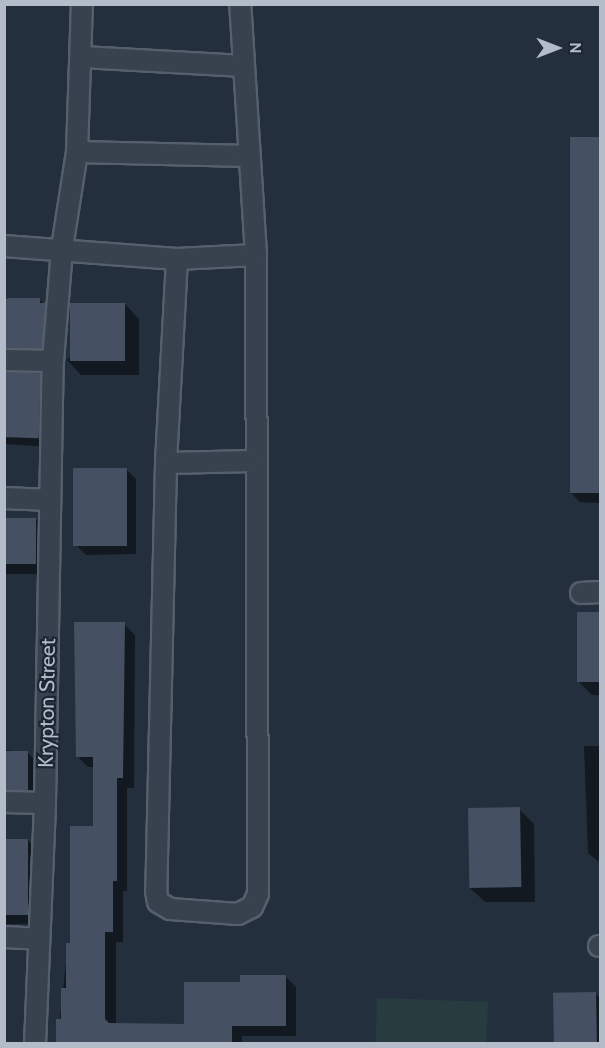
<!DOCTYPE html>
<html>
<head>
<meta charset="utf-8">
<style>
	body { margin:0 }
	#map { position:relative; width:605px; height:1048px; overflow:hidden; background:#242f3e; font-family:Cabin,sans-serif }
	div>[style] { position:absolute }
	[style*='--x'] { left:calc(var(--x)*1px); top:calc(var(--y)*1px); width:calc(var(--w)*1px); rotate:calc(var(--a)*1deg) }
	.green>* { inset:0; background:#263c3f; transform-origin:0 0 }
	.shadow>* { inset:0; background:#0007 }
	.building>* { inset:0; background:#455162; transform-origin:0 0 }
	.roads { filter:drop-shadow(2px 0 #565f6c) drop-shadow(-2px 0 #565f6c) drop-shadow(0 2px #565f6c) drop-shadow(0 -2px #565f6c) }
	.street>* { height:20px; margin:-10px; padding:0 10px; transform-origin:10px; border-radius:10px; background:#38414e }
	span { translate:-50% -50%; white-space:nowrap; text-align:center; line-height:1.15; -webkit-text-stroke:4.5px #1d2633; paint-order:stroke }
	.street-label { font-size:21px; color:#b4bcc9 }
	.frame { position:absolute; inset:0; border:6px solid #b4bcc9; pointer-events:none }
	.north { position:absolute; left:527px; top:18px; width:60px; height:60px; -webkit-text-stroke:4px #1d2633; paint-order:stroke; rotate:90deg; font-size:16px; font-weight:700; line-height:24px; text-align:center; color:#b4bcc9 }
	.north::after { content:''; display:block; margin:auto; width:21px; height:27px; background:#b4bcc9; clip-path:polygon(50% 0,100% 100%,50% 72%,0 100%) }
</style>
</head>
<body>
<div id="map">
	<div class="green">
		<i style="left:377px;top:998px;width:111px;height:45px;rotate:2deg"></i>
	</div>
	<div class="shadow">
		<i style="clip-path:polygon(571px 138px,600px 139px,600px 503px,580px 502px,570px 492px)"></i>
		<i style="clip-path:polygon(39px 299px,55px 314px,52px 358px,4px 363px,4px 301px)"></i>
		<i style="clip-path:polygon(125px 304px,139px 319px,139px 375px,81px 375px,67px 360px)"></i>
		<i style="clip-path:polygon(4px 373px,40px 374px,50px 384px,49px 447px,4px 444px)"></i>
		<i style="clip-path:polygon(126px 469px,136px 479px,136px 554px,86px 555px,76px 545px)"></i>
		<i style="clip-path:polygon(4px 518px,36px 519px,46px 529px,46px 574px,4px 574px)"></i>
		<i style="clip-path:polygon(579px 613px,600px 613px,600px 695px,592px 695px,578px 681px)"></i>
		<i style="clip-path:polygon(124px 624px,135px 635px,134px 788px,127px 788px,127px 891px,123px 891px,123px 942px,116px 942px,116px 1024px,186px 1025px,241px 983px,285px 976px,296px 987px,296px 1036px,242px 1036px,242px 1044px,57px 1044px,68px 944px,71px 944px,95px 827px,95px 767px,88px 767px,77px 756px)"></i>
		<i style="clip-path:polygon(584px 746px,600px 746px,600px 863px,588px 853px)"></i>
		<i style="clip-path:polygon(4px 750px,27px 752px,37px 762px,38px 800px,4px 806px)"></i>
		<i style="clip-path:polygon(519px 809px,534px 824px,535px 902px,485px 902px,470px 888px)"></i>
		<i style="clip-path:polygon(4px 840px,28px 840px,38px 850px,37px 924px,4px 924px)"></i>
		<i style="clip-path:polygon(596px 994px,600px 998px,600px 1044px,555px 1044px)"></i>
	</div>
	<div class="building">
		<i style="left:570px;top:137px;width:30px;height:356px"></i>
		<i style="clip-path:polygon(9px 298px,40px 298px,40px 303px,46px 303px,42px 349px,4px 348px,4px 300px)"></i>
		<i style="left:70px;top:303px;width:55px;height:58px"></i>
		<i style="left:4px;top:372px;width:37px;height:65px;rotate:2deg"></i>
		<i style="left:73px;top:468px;width:54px;height:78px"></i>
		<i style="left:4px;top:518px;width:32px;height:46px"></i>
		<i style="left:577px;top:612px;width:23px;height:70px"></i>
		<i style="clip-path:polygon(74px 622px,125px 622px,123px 778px,117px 778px,117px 881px,113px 881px,113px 932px,105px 932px,105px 1019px,109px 1023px,184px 1024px,184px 982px,240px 982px,240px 975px,286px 975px,286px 1026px,232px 1026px,232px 1044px,56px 1044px,56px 1019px,61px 1019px,61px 988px,66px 988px,66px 943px,70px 943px,70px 826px,93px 826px,93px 757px,76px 757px)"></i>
		<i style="left:4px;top:751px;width:24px;height:39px"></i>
		<i style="left:520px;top:807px;width:80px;height:52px;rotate:89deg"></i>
		<i style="left:4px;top:839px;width:24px;height:76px"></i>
		<i style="left:596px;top:992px;width:52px;height:43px;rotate:89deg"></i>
	</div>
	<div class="roads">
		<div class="street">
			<i style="--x:83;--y:57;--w:160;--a:3.2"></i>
			<i style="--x:77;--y:152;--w:172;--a:1.3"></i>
			<i style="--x:4;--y:246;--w:173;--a:4.3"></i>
			<i style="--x:177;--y:259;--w:79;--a:-2.9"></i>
			<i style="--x:177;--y:259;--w:204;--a:93.1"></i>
			<i style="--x:166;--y:463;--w:428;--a:91.3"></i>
			<i style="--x:156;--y:891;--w:11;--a:80"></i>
			<i style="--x:158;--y:902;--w:14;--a:30"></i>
			<i style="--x:170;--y:909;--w:68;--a:4.2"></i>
			<i style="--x:238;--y:914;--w:16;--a:-27"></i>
			<i style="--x:252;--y:907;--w:14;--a:-65"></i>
			<i style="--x:258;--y:894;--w:639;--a:-90.18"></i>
			<i style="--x:256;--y:255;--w:252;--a:-93.6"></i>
			<i style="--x:4;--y:360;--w:49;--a:1.2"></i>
			<i style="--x:166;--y:463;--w:88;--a:-1.3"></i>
			<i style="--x:4;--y:498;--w:46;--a:2.5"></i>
			<i style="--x:581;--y:593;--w:19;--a:-3"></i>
			<i style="--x:4;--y:802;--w:41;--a:1.4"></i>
			<i style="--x:4;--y:937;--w:35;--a:3"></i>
			<i style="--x:599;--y:946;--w:1;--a:0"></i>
			<i style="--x:35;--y:1044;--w:241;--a:-87.6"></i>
			<i style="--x:45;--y:803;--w:442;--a:-89"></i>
			<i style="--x:53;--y:361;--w:113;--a:-85.4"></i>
			<i style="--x:62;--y:248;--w:97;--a:-81.1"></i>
			<i style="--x:77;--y:152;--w:148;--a:-88.1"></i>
		</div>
	</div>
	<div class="street-label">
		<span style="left:47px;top:703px;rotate:-89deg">Krypton Street</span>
	</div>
	<div class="frame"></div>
	<div class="north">N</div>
</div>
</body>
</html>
